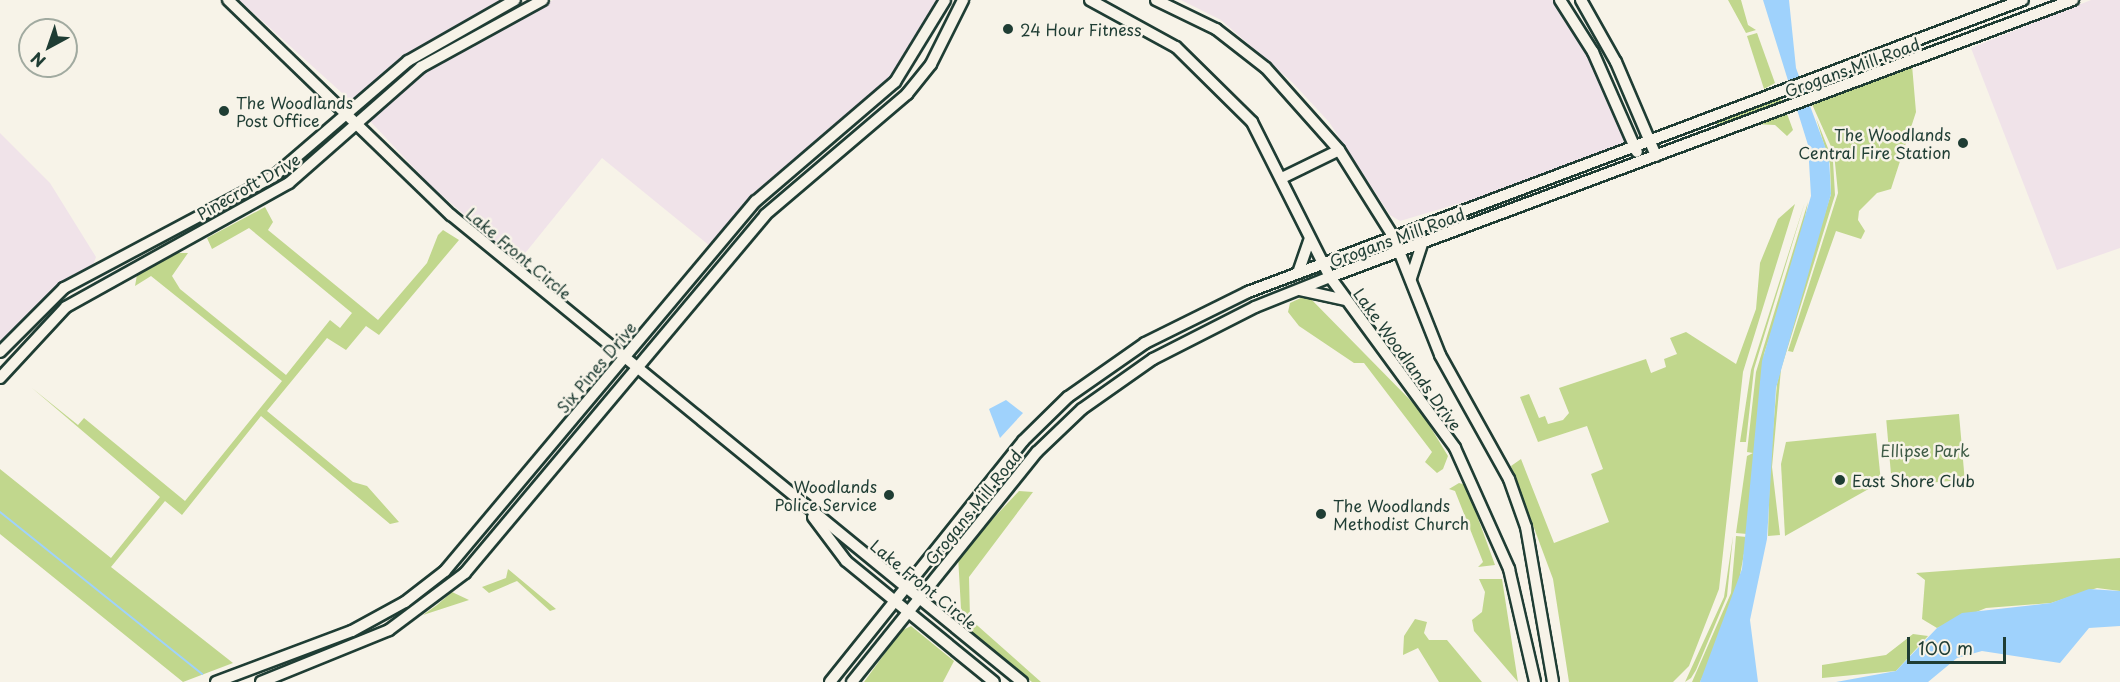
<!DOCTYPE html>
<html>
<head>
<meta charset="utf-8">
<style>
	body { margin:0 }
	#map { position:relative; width:2120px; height:682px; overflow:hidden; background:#f7f3e8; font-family:"Playpen Sans",sans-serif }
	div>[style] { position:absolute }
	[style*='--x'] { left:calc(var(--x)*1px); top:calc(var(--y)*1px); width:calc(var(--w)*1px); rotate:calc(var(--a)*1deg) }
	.built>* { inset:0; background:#f0e3e9 }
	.green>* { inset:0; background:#c1d78d; transform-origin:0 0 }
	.water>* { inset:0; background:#9fd2fc }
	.stream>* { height:2px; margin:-1px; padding:0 1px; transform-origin:1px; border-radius:1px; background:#9fd2fc }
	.roads { filter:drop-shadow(2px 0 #1f3d34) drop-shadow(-2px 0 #1f3d34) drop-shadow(0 2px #1f3d34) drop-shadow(0 -2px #1f3d34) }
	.secondary>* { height:10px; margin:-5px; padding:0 5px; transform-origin:5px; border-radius:5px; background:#f7f3e8 }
	.dots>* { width:16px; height:16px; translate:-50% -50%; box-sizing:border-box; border:3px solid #f7f3e8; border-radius:50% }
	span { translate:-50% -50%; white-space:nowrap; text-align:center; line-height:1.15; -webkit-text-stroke:5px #f7f3e8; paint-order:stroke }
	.poi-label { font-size:16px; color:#1f3d34 }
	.left { translate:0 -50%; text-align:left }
	.right { translate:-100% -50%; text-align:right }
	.street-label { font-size:16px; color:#1f3d34 }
	.park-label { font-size:16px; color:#3f5c46 }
	.north { position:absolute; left:18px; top:18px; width:60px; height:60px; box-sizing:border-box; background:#f7f3e8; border:2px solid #a1aaa0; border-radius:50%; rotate:220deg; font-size:16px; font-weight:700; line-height:24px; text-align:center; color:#1f3d34 }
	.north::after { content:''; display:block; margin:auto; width:21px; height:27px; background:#1f3d34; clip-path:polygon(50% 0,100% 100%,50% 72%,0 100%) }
	.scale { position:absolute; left:1907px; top:637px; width:99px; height:27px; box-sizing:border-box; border:3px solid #1f3d34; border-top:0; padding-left:8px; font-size:18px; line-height:21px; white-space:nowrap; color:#1f3d34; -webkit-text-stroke:4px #f7f3e8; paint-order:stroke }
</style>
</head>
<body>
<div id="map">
	<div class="built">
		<i style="clip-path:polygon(239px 0,505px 0,428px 42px,352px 102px)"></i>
		<i style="clip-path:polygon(553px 0,941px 0,893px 77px,779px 173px,710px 246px,602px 158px,518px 262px,429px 184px,370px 121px,423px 71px)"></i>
		<i style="clip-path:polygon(1181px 0,1555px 0,1589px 50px,1626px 139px,1621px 146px,1504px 190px,1400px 221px,1390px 215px,1329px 122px,1292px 82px,1221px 20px)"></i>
		<i style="clip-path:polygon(2091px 0,2120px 0,2120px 248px,2057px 270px,1971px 48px)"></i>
		<i style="clip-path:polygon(0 133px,50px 183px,96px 257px,92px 268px,47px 296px,0 344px)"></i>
	</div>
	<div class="green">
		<i style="clip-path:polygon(1728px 0,1741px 0,1748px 25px,1756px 30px,1746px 33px)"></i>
		<i style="clip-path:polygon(1757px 33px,1775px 83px,1764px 89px,1747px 36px)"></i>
		<i style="clip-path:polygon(1912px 65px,1916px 112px,1891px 189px,1877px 193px,1859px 211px,1858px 220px,1865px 231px,1861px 239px,1836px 231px,1793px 352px,1788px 351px,1838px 193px,1834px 153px,1811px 102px)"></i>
		<i style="clip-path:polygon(1780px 96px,1783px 104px,1701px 135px,1718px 124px,1707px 124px)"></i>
		<i style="clip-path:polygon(1786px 111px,1793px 130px,1787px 136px,1775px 125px,1755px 124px)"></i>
		<i style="clip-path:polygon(1816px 118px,1833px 161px,1835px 195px,1781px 369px,1772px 467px,1780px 535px,1768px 536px,1770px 464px,1777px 384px,1793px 315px,1831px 194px,1830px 164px)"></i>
		<i style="clip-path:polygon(1805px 202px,1754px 369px,1746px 442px,1740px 442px,1751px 370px)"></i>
		<i style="clip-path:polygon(1808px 202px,1799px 249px,1764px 354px,1747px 534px,1736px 533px,1747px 456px,1753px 453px,1747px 452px,1756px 372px)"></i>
		<i style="clip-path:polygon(1795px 204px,1743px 372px,1719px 589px,1689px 666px,1673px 682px,1569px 682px,1553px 579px,1511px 466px,1521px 459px,1554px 543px,1609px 522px,1591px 474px,1603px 469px,1587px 426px,1538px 442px,1520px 397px,1529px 394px,1539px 418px,1545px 416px,1548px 424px,1563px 420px,1569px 413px,1559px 388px,1646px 359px,1651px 373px,1666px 367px,1664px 359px,1677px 354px,1670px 338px,1686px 332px,1736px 364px,1756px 309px,1760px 263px,1778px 219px)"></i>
		<i style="clip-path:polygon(265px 207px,273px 222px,268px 230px,378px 320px,427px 263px,438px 235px,443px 230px,459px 240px,379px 335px,366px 326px,346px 350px,327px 338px,267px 411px,353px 482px,367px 486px,399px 522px,390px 524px,261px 416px,182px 515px,165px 501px,111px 567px,233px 663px,183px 682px,0 534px,0 469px,111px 558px,160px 497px,32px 388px,78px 425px,84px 418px,185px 501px,282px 381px,151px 276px,135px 286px,137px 275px,177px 253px,188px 253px,172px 276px,180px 289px,286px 375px,330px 320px,340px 328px,352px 313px,249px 228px,212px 249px,207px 238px)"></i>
		<i style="clip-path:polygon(1307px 295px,1420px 410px,1448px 456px,1443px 469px,1437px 473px,1425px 462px,1432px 452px,1364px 363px,1354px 363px,1299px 326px,1288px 312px,1290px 303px)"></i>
		<i style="left:1959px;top:414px;width:66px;height:73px;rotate:85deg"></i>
		<i style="clip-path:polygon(1876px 433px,1881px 482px,1785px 536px,1781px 464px,1786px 442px)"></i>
		<i style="clip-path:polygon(1459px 483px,1466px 485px,1495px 565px,1478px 567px,1483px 562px,1455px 491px,1449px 489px)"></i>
		<i style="clip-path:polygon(1019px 491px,1033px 492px,969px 577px,970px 619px,1041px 682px,1032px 682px,962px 626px,958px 556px)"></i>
		<i style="clip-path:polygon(1733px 536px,1727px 596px,1696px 670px,1691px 678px,1685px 682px,1724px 597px)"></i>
		<i style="clip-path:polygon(1736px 536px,1747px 537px,1739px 581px,1714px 654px,1700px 682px,1692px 682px,1731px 593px)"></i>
		<i style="clip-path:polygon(2120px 558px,2120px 591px,2097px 588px,2051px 603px,1986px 608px,1937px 628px,1922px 619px,1925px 580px,1916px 573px)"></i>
		<i style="clip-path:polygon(508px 569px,556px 609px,550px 611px,517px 581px,489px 593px,482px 587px,506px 578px)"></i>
		<i style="clip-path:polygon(1479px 579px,1502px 579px,1518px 682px,1474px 631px,1472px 620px,1482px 612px,1485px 592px)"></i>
		<i style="clip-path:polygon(452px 592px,469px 600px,423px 615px,437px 605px)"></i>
		<i style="clip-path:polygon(1415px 619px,1427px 622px,1424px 633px,1429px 640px,1447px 640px,1482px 682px,1439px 682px,1418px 648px,1403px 655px,1404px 636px)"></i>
		<i style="clip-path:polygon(911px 626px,954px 661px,943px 682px,864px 682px,901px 631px)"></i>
		<i style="clip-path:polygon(1913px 634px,1928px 636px,1896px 671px,1822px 678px,1822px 665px,1886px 655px)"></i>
	</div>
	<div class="water">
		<i style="clip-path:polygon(1763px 0,1789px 0,1796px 68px,1829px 157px,1831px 194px,1776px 388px,1767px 539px,1750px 620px,1758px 682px,1700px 682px,1742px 569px,1762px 361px,1811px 196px,1808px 145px)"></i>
		<i style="clip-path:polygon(1006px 400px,1023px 413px,1000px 438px,989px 409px)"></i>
		<i style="clip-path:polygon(2089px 589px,2120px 591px,2120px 626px,2089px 628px,2060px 663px,1982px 651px,1957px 658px,1928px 682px,1836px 682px,1896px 671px,1937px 628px,1962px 613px,2051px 603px)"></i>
	</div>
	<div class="stream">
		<i style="--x:0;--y:512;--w:259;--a:38.7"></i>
	</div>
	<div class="roads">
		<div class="secondary">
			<i style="--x:228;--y:0;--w:310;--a:44"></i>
			<i style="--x:451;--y:215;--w:738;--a:39.28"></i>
			<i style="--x:1090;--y:0;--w:98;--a:28.7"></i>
			<i style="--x:1176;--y:47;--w:107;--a:44.6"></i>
			<i style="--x:1252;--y:122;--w:174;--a:63.3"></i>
			<i style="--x:1330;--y:277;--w:212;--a:53.8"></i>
			<i style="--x:1455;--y:448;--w:133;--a:65.9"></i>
			<i style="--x:1509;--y:569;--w:116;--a:77"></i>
			<i style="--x:1156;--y:0;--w:67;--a:25.8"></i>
			<i style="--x:1216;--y:29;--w:63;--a:38"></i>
			<i style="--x:1266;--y:68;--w:110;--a:48.3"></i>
			<i style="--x:1339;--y:150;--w:102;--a:57.9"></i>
			<i style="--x:1393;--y:236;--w:128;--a:68.4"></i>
			<i style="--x:1440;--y:355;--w:142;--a:60.9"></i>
			<i style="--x:1509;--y:479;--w:51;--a:70.5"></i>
			<i style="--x:1526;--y:527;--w:157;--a:80.1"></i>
			<i style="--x:1560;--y:0;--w:62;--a:57.6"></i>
			<i style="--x:1593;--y:52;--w:109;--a:66.3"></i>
			<i style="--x:1581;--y:0;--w:71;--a:60.6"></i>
			<i style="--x:1616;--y:62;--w:102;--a:66.9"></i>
			<i style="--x:1284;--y:177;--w:61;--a:-26.1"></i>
			<i style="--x:1298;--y:273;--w:36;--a:-71"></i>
			<i style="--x:1411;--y:278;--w:36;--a:-72"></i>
			<i style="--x:1300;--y:290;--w:47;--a:12.3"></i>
			<i style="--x:0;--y:352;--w:91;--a:-45"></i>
			<i style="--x:64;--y:288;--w:237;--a:-28"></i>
			<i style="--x:273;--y:177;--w:178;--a:-40.7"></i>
			<i style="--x:408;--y:61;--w:123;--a:-29.7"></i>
			<i style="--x:0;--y:378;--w:97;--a:-47.1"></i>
			<i style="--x:66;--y:307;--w:255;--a:-29.1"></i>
			<i style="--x:289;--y:183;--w:176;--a:-41.3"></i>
			<i style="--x:421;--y:67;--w:139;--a:-28.8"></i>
			<i style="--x:813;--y:517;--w:55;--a:53.1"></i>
			<i style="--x:846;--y:561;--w:191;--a:39.3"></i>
			<i style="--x:216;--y:682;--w:145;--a:-20.6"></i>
			<i style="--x:352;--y:631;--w:60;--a:-28.7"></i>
			<i style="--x:405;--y:602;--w:51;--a:-37.8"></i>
			<i style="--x:445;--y:571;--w:483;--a:-50"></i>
			<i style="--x:756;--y:201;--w:183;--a:-40.6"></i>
			<i style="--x:895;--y:82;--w:96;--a:-58.6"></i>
			<i style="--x:261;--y:682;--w:138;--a:-22.1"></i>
			<i style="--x:389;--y:630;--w:95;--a:-36.9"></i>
			<i style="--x:465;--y:573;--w:467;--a:-50"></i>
			<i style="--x:765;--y:215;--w:187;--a:-40.4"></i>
			<i style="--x:907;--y:94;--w:38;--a:-51"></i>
			<i style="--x:931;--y:64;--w:72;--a:-63.4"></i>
			<i style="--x:830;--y:682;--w:309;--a:-51.3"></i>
			<i style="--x:1023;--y:441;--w:63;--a:-44.4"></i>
			<i style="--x:1068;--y:397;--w:94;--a:-35"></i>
			<i style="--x:1145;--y:343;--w:115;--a:-26.3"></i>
			<i style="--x:1248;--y:292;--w:828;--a:-20.65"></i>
			<i style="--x:852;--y:682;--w:295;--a:-51.2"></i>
			<i style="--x:1037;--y:452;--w:62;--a:-43.7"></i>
			<i style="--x:1082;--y:409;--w:87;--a:-35.2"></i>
			<i style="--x:1153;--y:359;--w:114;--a:-27"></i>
			<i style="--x:1255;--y:307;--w:81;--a:-21.8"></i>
			<i style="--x:1330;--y:277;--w:793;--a:-20.45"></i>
		</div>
	</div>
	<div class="dots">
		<i style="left:1008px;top:29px;background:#1f3d34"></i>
		<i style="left:224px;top:111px;background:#1f3d34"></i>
		<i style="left:1963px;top:143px;background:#1f3d34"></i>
		<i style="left:1840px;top:480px;background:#1f3d34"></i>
		<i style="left:889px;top:495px;background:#1f3d34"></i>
		<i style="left:1321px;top:514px;background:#1f3d34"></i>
	</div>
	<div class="poi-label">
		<span class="left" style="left:1020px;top:29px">24 Hour Fitness</span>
		<span class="left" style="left:236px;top:111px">The Woodlands<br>Post Office</span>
		<span class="right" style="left:1951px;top:143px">The Woodlands<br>Central Fire Station</span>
		<span class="left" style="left:1852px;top:480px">East Shore Club</span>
		<span class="right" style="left:877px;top:495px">Woodlands<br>Police Service</span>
		<span class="left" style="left:1333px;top:514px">The Woodlands<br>Methodist Church</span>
	</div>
	<div class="street-label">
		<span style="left:1852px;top:67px;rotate:-20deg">Grogans Mill Road</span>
		<span style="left:248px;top:186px;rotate:-30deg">Pinecroft Drive</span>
		<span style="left:1397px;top:237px;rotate:-20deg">Grogans Mill Road</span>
		<span style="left:519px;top:253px;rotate:40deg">Lake Front Circle</span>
		<span style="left:1408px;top:359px;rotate:54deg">Lake Woodlands Drive</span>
		<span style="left:596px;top:367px;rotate:-50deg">Six Pines Drive</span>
		<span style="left:973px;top:507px;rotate:-51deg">Grogans Mill Road</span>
		<span style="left:924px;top:584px;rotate:39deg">Lake Front Circle</span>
	</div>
	<div class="park-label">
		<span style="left:1925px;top:450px">Ellipse Park</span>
	</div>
	<div class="north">N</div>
	<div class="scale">100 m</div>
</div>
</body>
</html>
